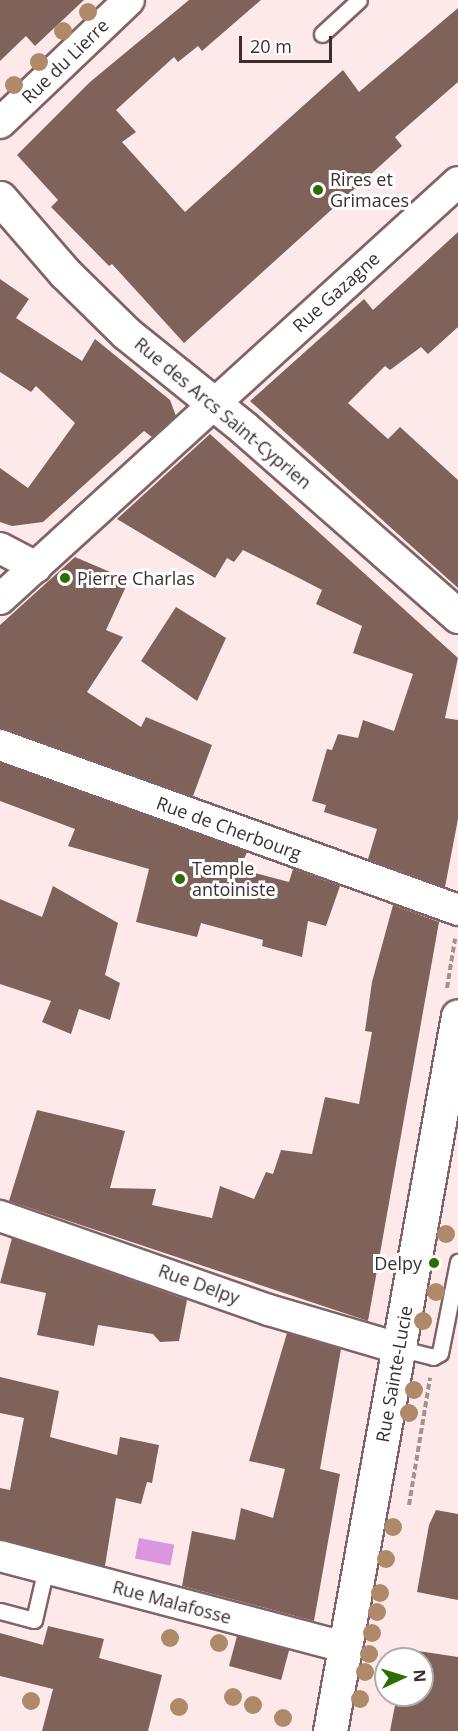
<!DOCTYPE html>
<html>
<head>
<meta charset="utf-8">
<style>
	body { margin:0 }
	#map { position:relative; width:458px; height:1731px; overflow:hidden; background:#fee9ea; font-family:"Open Sans",sans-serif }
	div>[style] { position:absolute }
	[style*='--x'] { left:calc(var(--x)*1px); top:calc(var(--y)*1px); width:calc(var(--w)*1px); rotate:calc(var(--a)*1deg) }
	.water>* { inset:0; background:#da96df; transform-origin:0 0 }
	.building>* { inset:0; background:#7f635a; transform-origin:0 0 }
	.path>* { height:4px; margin-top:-2px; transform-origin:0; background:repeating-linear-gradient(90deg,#a39192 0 6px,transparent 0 9px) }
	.roads { filter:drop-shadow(2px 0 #816366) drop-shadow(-2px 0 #816366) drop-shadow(0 2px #816366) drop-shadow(0 -2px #816366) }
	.service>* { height:15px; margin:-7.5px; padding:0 7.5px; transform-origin:7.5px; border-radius:7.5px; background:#fff }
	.minor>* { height:30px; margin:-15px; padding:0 15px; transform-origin:15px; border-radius:15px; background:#fff }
	.tertiary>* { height:33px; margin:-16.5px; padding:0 16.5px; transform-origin:16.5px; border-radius:16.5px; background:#fff }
	.trees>* { width:18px; height:18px; margin:-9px; border-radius:50%; background:#ae8a6a }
	.dots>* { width:16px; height:16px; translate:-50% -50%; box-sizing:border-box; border:3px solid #fff; border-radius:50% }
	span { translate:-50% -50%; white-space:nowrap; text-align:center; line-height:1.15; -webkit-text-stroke:6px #fff; paint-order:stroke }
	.street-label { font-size:18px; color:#3c2e2f }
	.poi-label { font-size:18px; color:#3c2e2f }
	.left { translate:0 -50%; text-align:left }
	.right { translate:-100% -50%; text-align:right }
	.north { position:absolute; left:374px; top:1647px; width:60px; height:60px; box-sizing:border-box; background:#fff; border:2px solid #b1abac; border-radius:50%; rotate:86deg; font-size:16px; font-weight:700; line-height:24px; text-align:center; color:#3c2e2f }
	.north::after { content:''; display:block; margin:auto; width:21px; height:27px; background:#2d6e03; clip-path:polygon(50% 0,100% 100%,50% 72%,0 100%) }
	.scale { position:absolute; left:239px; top:36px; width:93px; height:27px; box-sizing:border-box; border:3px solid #3c2e2f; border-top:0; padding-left:8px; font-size:18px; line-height:21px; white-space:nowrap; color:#3c2e2f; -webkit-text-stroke:4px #fff; paint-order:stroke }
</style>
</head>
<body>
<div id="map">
	<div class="water">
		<i style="left:139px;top:1538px;width:36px;height:21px;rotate:11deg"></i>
	</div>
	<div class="building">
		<i style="clip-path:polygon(0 0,84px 0,35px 46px,26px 36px,0 61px)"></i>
		<i style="clip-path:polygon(189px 0,261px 0,202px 51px,198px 46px,178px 62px,174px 57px,116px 110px,136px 132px,122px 142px,185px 212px,343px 70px,359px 92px,458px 8px,458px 82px,395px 137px,402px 146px,184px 343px,112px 264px,109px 266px,51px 207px,58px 200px,17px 155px,90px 82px)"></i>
		<i style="clip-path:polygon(458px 232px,458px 327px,428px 354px,421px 347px,390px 370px,385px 366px,348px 403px,388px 439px,400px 427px,458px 480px,458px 588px,250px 401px,364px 299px,373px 310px)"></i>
		<i style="clip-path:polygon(0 279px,29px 299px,16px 318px,82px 361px,95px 339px,170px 400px,176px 416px,152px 437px,144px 431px,43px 522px,12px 526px,0 522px,0 468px,28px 488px,75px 423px,36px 386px,31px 392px,0 372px)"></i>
		<i style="clip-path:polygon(210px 434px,458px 658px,445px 718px,458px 720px,458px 819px,445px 887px,368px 859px,377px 829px,324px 812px,326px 805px,312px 801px,327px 749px,332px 750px,338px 734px,358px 738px,363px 720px,394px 731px,413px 674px,353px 653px,362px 626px,316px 604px,322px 590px,297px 577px,243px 550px,234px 562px,227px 558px,215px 578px,117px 519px)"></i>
		<i style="clip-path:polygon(75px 557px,129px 580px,106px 630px,123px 637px,87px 692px,141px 727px,146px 717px,212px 745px,193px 796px,0 728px,0 625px)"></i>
		<i style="clip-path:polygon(176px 607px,226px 638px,197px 701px,141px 661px)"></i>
		<i style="clip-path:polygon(0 763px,247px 852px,240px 869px,289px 882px,293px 869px,340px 886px,326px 926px,308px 921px,302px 957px,262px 946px,263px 940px,201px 923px,197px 937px,136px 922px,149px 869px,68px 846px,75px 829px,0 801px)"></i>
		<i style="clip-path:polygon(53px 886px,118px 923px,105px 975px,120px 983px,110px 1020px,79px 1009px,71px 1034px,42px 1022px,51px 1001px,0 984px,0 899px,42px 917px)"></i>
		<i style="clip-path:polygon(393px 905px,439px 922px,368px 1321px,9px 1201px,37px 1110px,125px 1131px,110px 1188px,156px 1189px,152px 1205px,212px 1218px,220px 1186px,254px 1199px,266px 1172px,273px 1174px,281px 1150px,312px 1154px,325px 1097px,359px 1104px,372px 1032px,365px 1031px,372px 982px)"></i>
		<i style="clip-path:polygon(12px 1238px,187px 1300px,179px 1341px,160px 1342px,153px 1334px,98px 1325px,94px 1346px,37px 1335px,46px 1293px,0 1283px)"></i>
		<i style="clip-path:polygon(287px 1333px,341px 1349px,320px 1469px,340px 1474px,314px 1621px,182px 1586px,192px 1531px,235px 1540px,241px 1508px,273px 1518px,285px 1469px,249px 1461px)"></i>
		<i style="clip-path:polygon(0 1377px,59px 1391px,50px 1437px,117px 1455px,120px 1437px,159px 1445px,152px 1483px,147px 1482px,141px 1504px,116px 1498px,105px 1566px,0 1539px,0 1488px,10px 1490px,24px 1418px,0 1413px)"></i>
		<i style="clip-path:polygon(436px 1510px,458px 1514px,458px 1600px,417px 1592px,429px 1525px)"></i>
		<i style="clip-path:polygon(48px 1626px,104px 1639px,99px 1658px,162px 1675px,148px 1731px,42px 1731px,53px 1689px,0 1676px,0 1633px,43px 1645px)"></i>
		<i style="left:237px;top:1636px;width:54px;height:31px;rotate:15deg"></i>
		<i style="clip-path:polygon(405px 1649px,458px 1657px,458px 1731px,390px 1731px,397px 1695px,422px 1695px,422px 1659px,403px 1659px)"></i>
	</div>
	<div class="path">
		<i style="--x:447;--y:988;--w:50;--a:-80.7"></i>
		<i style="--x:409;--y:1505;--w:129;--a:-80.6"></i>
	</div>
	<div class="roads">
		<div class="service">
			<i style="--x:322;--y:34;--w:50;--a:-42.6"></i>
			<i style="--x:398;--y:1348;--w:36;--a:14"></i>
			<i style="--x:433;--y:1357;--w:8;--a:-30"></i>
			<i style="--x:440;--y:1353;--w:93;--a:-78.8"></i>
			<i style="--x:0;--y:1611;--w:35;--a:15"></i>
			<i style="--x:34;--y:1620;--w:53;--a:-77"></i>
		</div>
		<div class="minor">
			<i style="--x:0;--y:123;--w:178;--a:-43.6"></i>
			<i style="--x:0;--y:548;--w:41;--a:27.8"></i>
			<i style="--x:0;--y:599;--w:619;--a:-42.32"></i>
			<i style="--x:0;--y:745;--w:487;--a:19.8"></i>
			<i style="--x:0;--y:1216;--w:285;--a:19.3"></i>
			<i style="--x:269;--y:1310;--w:134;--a:16.4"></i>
			<i style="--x:0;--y:1556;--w:357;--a:14.8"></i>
		</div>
		<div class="tertiary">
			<i style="--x:0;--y:198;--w:99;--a:49.1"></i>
			<i style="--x:65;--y:273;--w:86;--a:44.5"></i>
			<i style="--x:126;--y:333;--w:151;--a:38.8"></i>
			<i style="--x:244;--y:428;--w:285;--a:41.3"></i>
			<i style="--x:330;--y:1731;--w:726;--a:-79.85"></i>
		</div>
	</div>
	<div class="trees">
		<i style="left:88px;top:12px"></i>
		<i style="left:63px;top:31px"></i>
		<i style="left:39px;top:62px"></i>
		<i style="left:14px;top:85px"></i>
		<i style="left:446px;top:1234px"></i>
		<i style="left:436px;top:1292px"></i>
		<i style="left:423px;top:1321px"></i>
		<i style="left:414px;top:1390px"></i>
		<i style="left:409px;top:1413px"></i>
		<i style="left:393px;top:1527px"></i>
		<i style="left:386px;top:1559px"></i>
		<i style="left:380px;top:1593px"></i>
		<i style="left:377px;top:1612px"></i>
		<i style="left:372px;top:1633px"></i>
		<i style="left:170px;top:1638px"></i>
		<i style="left:219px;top:1643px"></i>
		<i style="left:369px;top:1654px"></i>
		<i style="left:365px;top:1672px"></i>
		<i style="left:233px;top:1697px"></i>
		<i style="left:360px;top:1699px"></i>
		<i style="left:31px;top:1701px"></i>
		<i style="left:253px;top:1705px"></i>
		<i style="left:179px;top:1707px"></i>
		<i style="left:283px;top:1718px"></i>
	</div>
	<div class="dots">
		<i style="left:318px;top:190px;background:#2d6e03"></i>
		<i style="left:65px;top:578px;background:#2d6e03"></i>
		<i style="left:180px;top:879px;background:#2d6e03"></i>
		<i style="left:434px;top:1263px;background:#2d6e03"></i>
	</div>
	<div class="street-label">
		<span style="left:65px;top:61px;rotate:-44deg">Rue du Lierre</span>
		<span style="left:336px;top:292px;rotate:-42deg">Rue Gazagne</span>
		<span style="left:223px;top:413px;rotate:40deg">Rue des Arcs Saint-Cyprien</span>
		<span style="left:229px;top:828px;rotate:20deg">Rue de Cherbourg</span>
		<span style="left:199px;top:1284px;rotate:20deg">Rue Delpy</span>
		<span style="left:394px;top:1374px;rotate:-80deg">Rue Sainte-Lucie</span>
		<span style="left:172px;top:1602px;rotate:15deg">Rue Malafosse</span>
	</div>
	<div class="poi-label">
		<span class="left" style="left:330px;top:190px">Rires et<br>Grimaces</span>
		<span class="left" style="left:77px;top:578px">Pierre Charlas</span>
		<span class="left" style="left:192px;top:879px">Temple<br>antoiniste</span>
		<span class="right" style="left:422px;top:1263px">Delpy</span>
	</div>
	<div class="north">N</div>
	<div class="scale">20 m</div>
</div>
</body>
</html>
